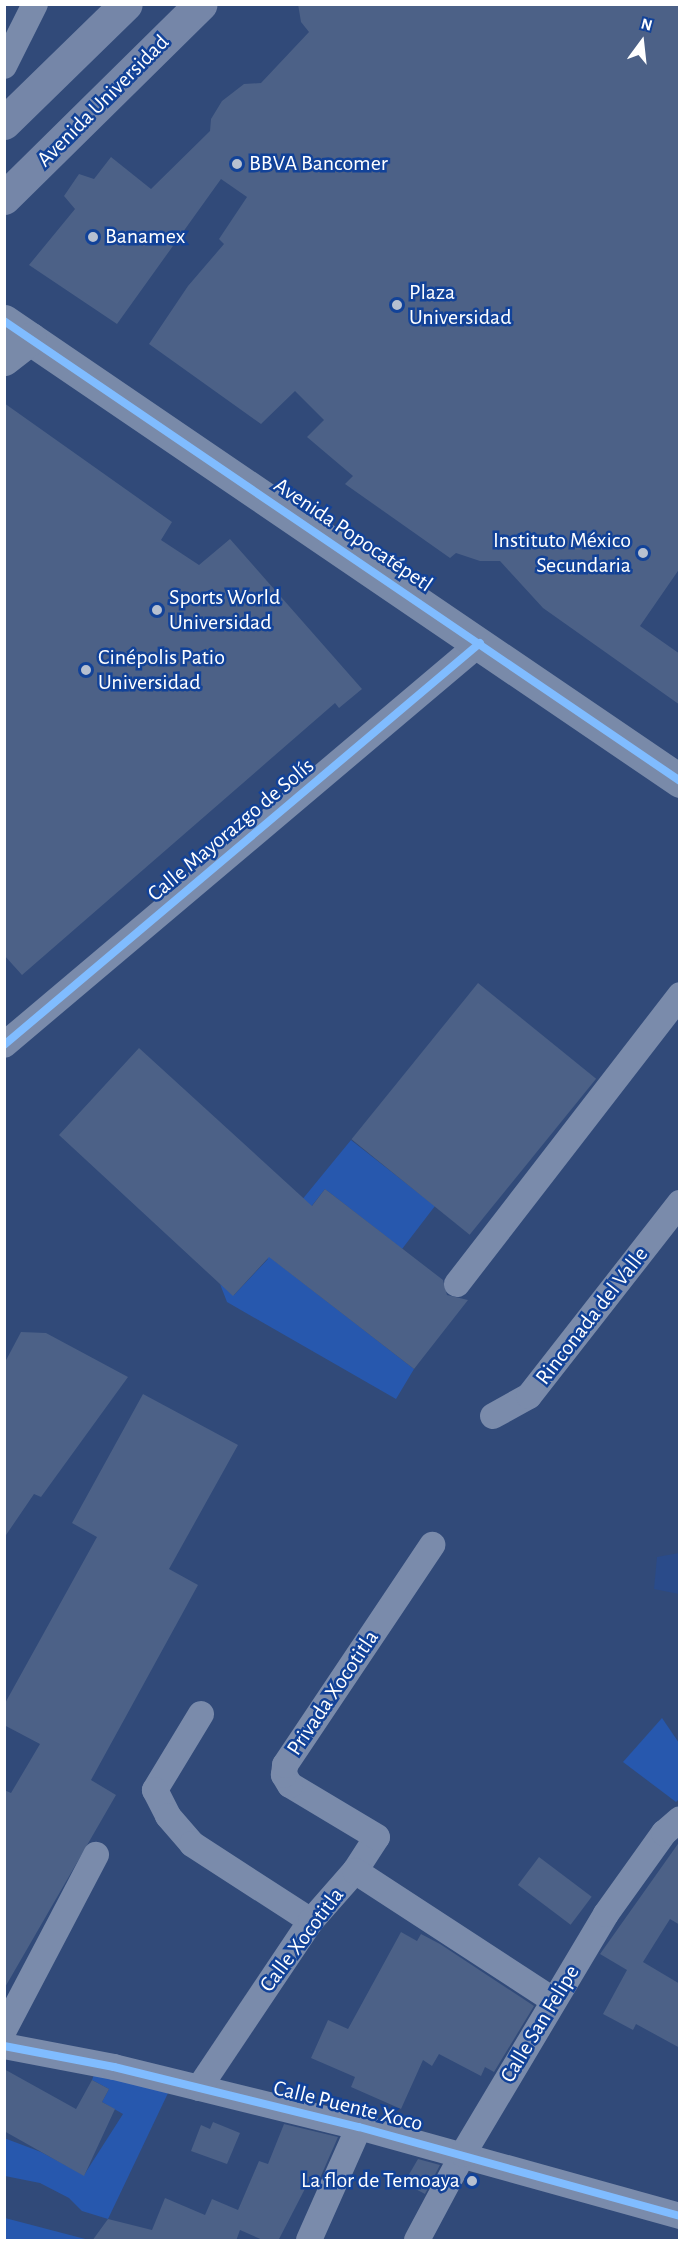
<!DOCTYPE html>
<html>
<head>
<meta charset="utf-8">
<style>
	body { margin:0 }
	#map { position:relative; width:684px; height:2245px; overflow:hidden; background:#314a79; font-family:"Alegreya Sans",sans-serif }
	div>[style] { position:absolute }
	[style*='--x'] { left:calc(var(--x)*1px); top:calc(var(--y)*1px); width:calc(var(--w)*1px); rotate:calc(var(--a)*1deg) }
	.green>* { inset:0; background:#2758ae }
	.water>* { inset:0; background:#2a4b8a }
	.building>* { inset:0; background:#4c6187; transform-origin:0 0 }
	.minor>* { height:26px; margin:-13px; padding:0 13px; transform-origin:13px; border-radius:13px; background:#7a8bab }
	.secondary>* { height:33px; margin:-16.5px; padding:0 16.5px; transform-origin:16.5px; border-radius:16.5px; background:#7586a8 }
	.primary>* { height:33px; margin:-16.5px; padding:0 16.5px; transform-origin:16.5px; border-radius:16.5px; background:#798aa9 }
	.cycleway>* { height:8px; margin:-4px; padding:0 4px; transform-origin:4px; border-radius:4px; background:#80bcff }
	.dots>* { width:16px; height:16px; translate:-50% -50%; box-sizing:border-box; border:3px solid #124298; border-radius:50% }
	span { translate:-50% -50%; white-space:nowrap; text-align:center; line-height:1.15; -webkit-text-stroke:5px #124298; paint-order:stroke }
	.street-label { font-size:22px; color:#fff }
	.poi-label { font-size:22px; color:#fff }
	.left { translate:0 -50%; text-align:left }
	.right { translate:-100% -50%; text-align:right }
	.frame { position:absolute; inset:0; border:6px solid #fff; pointer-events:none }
	.north { position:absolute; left:612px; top:12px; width:60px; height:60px; -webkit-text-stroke:4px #124298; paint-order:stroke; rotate:15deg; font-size:16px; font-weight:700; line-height:24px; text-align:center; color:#fff }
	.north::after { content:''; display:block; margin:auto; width:21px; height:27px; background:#fff; clip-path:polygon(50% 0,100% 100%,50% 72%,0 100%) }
</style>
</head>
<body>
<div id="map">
	<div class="green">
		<i style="clip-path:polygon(351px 1140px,435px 1206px,402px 1249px,325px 1189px,271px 1258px,414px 1369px,396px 1399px,227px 1302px,220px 1284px,234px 1295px,268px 1259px,260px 1251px)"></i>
		<i style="clip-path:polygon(662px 1718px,679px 1743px,679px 1799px,676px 1802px,623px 1762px)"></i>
		<i style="clip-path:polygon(95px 2072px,169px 2091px,108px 2219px,82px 2211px,69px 2198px,40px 2183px,5px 2176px,4px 2138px,41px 2152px,84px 2175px,123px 2114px,102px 2102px,109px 2089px,92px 2080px)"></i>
		<i style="clip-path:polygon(5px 2218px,89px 2240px,5px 2240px)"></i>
	</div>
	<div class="water">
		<i style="clip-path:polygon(679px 1553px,679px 1594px,654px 1589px,657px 1557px)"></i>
	</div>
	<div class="building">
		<i style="clip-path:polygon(298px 4px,680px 4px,680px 568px,640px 626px,680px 654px,680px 705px,543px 608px,500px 561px,480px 561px,456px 553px,450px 558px,345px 484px,353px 476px,307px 437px,324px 420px,295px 391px,261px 424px,149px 344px,188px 286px,224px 244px,219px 239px,247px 197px,221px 179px,117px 324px,29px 265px,75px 209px,64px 196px,79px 174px,94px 179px,111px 157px,151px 189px,210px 131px,211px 119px,222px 101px,244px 84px,261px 83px,309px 32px,301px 22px)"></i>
		<i style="clip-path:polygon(4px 403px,172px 522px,161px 540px,199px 565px,230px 539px,362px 689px,339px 708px,335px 703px,22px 975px,4px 955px)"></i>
		<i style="left:478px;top:983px;width:152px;height:201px;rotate:39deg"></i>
		<i style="clip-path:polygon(139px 1048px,312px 1206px,325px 1189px,443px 1280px,447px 1295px,468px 1300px,414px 1369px,269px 1257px,233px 1296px,59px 1135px)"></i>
		<i style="clip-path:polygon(21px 1332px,46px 1333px,128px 1377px,41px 1497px,34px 1494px,4px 1538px,4px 1364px)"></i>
		<i style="clip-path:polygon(143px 1394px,238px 1445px,169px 1569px,198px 1585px,91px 1780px,116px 1795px,4px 1989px,4px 1790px,11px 1793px,40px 1744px,4px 1725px,4px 1705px,97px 1537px,72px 1523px)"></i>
		<i style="clip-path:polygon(680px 1841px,680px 1925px,670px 1919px,643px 1962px,680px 1984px,680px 2048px,636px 2024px,633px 2030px,603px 2014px,627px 1970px,600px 1954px)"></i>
		<i style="left:539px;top:1857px;width:66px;height:35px;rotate:37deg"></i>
		<i style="clip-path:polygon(401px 1932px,417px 1941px,421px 1934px,440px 1944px,534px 2006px,494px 2072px,485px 2067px,481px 2076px,439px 2054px,432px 2066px,423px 2060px,401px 2109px,351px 2087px,355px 2077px,311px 2058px,328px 2020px,348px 2029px)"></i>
		<i style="clip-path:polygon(4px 2069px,76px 2109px,92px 2080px,109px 2089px,102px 2102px,115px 2109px,84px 2176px,4px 2131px)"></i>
		<i style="clip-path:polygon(213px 2122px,240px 2133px,227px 2164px,191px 2151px,201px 2125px,210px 2129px)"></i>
		<i style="clip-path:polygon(284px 2124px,338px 2137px,317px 2185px,309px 2181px,278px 2241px,265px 2241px,240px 2230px,236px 2241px,92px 2241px,108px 2219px,152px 2230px,165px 2198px,205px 2215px,212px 2199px,238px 2210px,259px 2161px,268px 2164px)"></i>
		<i style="clip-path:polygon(418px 2159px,440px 2165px,425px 2194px,404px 2183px)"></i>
	</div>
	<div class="minor">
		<i style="--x:4;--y:66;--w:69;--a:-63.4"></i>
		<i style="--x:4;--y:1045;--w:623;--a:-40.18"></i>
		<i style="--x:457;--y:1284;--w:365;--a:-52.3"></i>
		<i style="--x:493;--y:1416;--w:41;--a:-29.1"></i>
		<i style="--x:529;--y:1396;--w:245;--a:-52"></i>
		<i style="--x:201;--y:1714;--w:89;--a:121.2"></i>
		<i style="--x:155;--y:1790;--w:29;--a:63"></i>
		<i style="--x:168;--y:1816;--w:37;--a:49"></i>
		<i style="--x:192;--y:1844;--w:142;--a:32.9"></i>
		<i style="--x:355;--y:1871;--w:40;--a:-57.1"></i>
		<i style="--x:377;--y:1837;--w:101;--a:-149.1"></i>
		<i style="--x:290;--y:1785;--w:12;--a:-121"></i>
		<i style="--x:284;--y:1775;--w:10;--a:-84"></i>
		<i style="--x:285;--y:1765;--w:265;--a:-56.2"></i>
		<i style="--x:4;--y:2030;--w:198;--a:-62.3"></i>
		<i style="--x:4;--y:2046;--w:112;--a:10.8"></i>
		<i style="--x:114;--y:2067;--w:252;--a:13.8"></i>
		<i style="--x:359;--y:2127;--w:333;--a:15.5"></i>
		<i style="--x:199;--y:2088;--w:201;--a:-56.2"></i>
		<i style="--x:311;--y:1921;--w:67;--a:-48.7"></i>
		<i style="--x:355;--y:1871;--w:236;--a:33.1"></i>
		<i style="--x:309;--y:2240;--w:124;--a:-66.1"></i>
		<i style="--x:417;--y:2240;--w:98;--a:-61.9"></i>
		<i style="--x:463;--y:2154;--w:279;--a:-59.2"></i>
		<i style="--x:606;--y:1914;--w:100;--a:-54.4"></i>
		<i style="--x:664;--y:1833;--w:21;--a:-41"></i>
	</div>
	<div class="secondary">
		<i style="--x:4;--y:123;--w:170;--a:-44.3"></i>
		<i style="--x:4;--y:198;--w:276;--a:-44.6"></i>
	</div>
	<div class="primary">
		<i style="--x:4;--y:321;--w:818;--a:34.23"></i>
		<i style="--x:4;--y:359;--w:33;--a:-38"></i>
	</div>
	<div class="cycleway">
		<i style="--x:4;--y:321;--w:818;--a:34.23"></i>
		<i style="--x:4;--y:1045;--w:623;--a:-40.18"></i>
		<i style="--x:4;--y:2046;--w:112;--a:10.8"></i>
		<i style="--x:114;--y:2067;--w:252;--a:13.8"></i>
		<i style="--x:359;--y:2127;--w:333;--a:15.5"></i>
	</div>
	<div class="dots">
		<i style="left:237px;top:164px;background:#b7c0d0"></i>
		<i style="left:93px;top:237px;background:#b7c0d0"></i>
		<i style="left:397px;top:305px;background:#b7c0d0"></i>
		<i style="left:643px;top:553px;background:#b7c0d0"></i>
		<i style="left:157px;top:610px;background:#b7c0d0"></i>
		<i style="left:86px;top:670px;background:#b7c0d0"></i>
		<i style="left:472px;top:2181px;background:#b7c0d0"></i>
	</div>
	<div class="street-label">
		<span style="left:103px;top:101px;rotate:-45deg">Avenida Universidad</span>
		<span style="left:353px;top:535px;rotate:34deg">Avenida Popocatépetl</span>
		<span style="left:231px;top:830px;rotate:-40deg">Calle Mayorazgo de Solís</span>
		<span style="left:592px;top:1316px;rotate:-52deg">Rinconada del Valle</span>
		<span style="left:333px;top:1693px;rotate:-56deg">Privada Xocotitla</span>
		<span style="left:302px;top:1940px;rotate:-53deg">Calle Xocotitla</span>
		<span style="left:540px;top:2024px;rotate:-59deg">Calle San Felipe</span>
		<span style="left:348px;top:2106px;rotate:14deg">Calle Puente Xoco</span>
	</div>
	<div class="poi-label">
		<span class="left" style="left:249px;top:164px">BBVA Bancomer</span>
		<span class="left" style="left:105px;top:237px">Banamex</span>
		<span class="left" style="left:409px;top:305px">Plaza<br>Universidad</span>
		<span class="right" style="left:631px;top:553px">Instituto México<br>Secundaria</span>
		<span class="left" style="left:169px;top:610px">Sports World<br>Universidad</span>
		<span class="left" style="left:98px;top:670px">Cinépolis Patio<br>Universidad</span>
		<span class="right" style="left:460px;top:2181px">La flor de Temoaya</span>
	</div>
	<div class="frame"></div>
	<div class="north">N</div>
</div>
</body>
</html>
